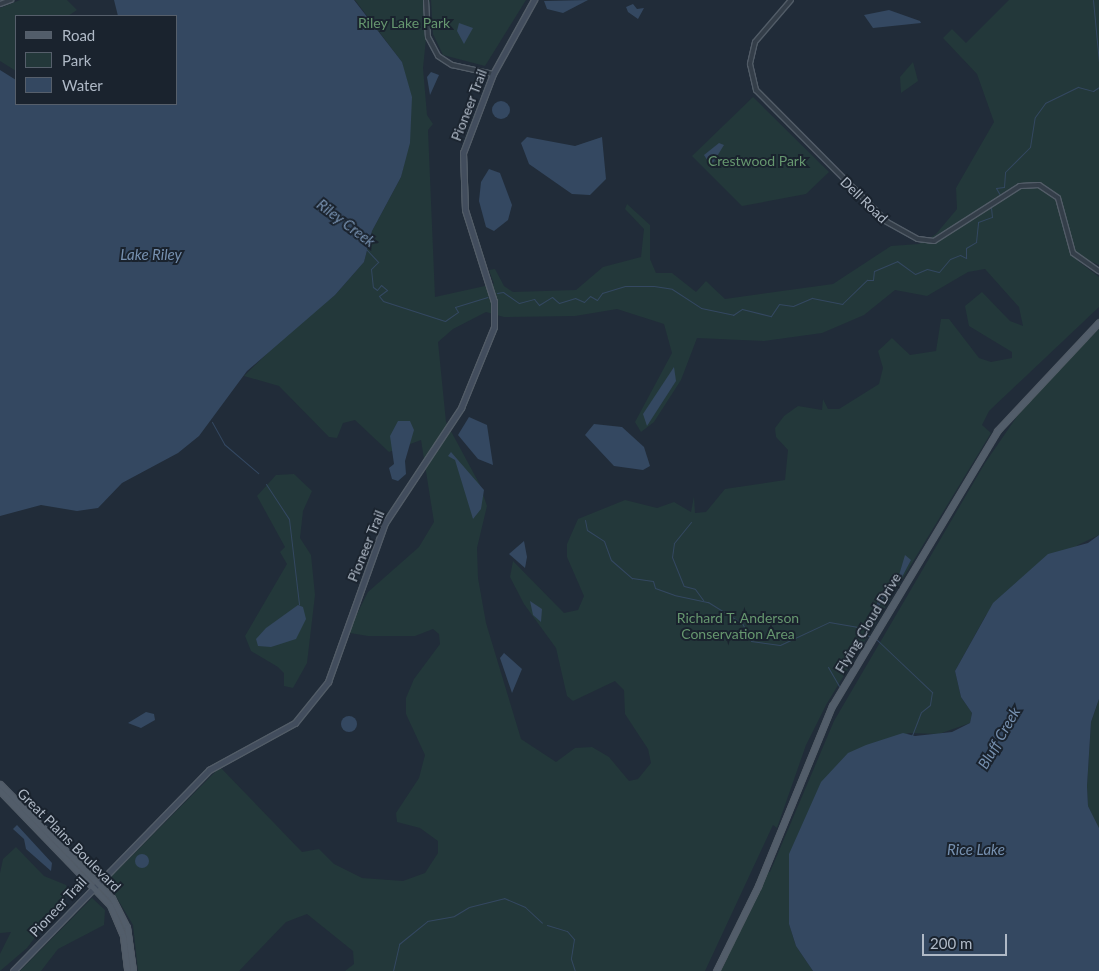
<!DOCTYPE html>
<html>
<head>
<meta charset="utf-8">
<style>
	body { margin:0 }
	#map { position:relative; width:1099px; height:971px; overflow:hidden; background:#212c39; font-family:Lato,sans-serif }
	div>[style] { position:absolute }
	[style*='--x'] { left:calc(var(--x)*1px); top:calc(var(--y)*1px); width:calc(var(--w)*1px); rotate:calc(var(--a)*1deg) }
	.green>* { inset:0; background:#23383a }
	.water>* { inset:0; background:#344861 }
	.round { border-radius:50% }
	.stream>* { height:1px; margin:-0.5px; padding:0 0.5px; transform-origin:0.5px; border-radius:0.5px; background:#344861 }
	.roads { filter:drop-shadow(1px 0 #525c67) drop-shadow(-1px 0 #525c67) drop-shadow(0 1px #525c67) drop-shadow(0 -1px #525c67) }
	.tertiary>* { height:4px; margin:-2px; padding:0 2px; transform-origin:2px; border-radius:2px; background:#343e49 }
	.secondary>* { height:4.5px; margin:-2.25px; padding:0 2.25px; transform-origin:2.25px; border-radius:2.25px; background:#424d5d }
	.primary>* { height:5px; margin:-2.5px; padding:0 2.5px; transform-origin:2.5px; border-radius:2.5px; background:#525d6a }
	span { translate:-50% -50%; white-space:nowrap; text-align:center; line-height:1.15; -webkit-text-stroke:4px #1a232e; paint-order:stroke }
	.park-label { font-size:14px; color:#66976f }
	.street-label { font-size:14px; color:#afb9c6 }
	.water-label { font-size:15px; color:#7690af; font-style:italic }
	.legend { position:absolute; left:15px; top:15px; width:162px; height:90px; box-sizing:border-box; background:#1a232e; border:1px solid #565f6b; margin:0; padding:6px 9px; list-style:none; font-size:15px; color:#afb9c6 }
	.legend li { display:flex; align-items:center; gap:10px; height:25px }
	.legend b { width:25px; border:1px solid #565f6b }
	.scale { position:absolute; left:922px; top:934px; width:85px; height:22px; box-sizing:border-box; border:2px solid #afb9c6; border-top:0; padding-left:6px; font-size:15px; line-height:18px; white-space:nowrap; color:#afb9c6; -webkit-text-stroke:4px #1a232e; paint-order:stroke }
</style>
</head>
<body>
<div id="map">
	<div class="green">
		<i style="clip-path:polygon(20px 0,67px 0,77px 10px,68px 16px,16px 16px,16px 71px,0 61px,0 8px)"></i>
		<i style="clip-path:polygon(evenodd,355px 0,430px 0,423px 68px,427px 115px,433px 124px,428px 130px,435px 297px,494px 284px,489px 270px,495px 269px,504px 286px,513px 292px,576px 290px,603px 267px,641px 257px,644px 229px,625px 209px,627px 204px,650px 225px,650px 259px,656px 273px,672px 273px,696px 292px,706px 281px,725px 299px,833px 284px,891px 246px,919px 244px,936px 234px,957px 209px,956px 188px,994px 122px,977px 74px,943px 38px,952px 29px,966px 43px,1009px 0,1099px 0,1099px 265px,1081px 257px,1078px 261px,1099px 277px,1099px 307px,989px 411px,982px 425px,991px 433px,826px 705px,806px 745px,777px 828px,773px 825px,705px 971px,345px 971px,354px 964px,353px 951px,307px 914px,286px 922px,239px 971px,138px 971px,133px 925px,107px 881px,220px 767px,302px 852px,319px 849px,334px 864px,362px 878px,403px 881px,425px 873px,438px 853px,438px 841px,420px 828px,397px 822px,396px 813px,419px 778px,425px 755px,406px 714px,406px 698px,414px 679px,440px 644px,439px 634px,433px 629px,415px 636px,368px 636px,350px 633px,350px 628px,368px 592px,419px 547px,434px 522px,421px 440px,389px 452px,355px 420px,343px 423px,337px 438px,329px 437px,279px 386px,244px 376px,298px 323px,335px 295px,364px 262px,372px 231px,401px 177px,407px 150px,402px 62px,355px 0,985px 269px,1019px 307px,1023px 326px,1010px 321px,982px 292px,965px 306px,969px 326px,1012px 352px,1012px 358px,991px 362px,979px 358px,949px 319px,941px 319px,936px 351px,910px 355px,892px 338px,878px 351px,883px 368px,879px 384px,839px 409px,828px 409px,823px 399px,822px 410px,798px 406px,784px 416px,775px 428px,776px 437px,788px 450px,785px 480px,725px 489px,706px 512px,695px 513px,694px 496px,691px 512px,674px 502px,657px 508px,625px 500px,578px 519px,567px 544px,567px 557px,584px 596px,578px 610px,564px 613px,513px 561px,510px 577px,524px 604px,556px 648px,567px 696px,573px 701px,615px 681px,624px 690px,625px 714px,648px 749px,651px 763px,638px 779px,629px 781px,609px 757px,592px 747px,575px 748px,556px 762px,521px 739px,486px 623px,478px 578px,477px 548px,487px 506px,480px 485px,446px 422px,438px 342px,453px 329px,486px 312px,504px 317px,575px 316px,617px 309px,664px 324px,672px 353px,635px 422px,641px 432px,654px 422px,681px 380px,697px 338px,764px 341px,822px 333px,864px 315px,895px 290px,927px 296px,968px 272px,985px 269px)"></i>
		<i style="clip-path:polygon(431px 0,526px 0,485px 66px,443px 55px,433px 34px)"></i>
		<i style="clip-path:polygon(913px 62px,918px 81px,901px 93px,900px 77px)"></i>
		<i style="clip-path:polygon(753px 97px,829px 172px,806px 194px,742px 206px,692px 156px)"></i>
		<i style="clip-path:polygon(1099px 329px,1099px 535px,1078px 545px,986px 615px,955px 671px,961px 697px,972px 713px,970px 723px,939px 734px,908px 733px,789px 884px,789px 924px,796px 946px,813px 971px,716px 971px,765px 871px,770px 872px,834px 721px,985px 463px,1029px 399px)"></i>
		<i style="clip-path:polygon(294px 474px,312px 491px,303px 511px,300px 538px,311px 555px,315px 595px,307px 663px,293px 688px,284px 686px,284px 673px,278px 667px,251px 651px,245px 636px,287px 564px,280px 552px,285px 547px,257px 496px,276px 475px)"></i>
		<i style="clip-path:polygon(1099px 699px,1099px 828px,1088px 806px,1087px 786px,1091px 722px)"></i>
		<i style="clip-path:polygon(16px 847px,44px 876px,66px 885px,69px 892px,27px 948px,0 971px,0 954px,11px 932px,0 933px,0 873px,3px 859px)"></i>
		<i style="clip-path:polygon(92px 898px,105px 910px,104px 925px,58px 949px,41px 971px,20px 971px)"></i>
	</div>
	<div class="water">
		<i style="clip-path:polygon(114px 0,354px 0,402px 62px,412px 97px,410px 143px,401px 177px,372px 231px,364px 262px,335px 295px,247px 371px,199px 436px,178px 453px,122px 483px,98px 508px,77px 511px,41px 505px,0 516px,0 70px,16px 80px,16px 104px,176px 104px,176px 16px,118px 16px)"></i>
		<i style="clip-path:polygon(588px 0,563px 13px,547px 9px,544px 1px)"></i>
		<i style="clip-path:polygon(633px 4px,637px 9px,644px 8px,638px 19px,628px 12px,626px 7px)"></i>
		<i style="clip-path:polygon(889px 10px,920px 21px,921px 23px,873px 28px,864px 15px)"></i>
		<i style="clip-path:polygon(459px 23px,473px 28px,464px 44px,457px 31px)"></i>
		<i style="clip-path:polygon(431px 72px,439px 75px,430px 95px,427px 77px)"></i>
		<i class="round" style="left:492px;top:101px;width:18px;height:18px"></i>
		<i style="clip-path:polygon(527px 137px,575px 146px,602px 137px,606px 179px,590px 195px,572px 194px,529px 164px,521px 143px)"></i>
		<i style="clip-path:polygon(719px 143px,724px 145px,711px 166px,704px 155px)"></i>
		<i style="clip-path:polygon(489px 169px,500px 173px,512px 205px,508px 220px,494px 231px,486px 227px,479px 201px,481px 182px)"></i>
		<i style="clip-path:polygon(674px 367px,676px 381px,647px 426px,643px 414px)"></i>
		<i style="clip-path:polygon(469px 417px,487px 425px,493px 465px,478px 459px,458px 435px)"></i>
		<i style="clip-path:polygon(398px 421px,410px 421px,414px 430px,405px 461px,406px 474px,398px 481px,392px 479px,389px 468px,394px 464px,390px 436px)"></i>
		<i style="clip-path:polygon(594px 424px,622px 427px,644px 447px,650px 466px,643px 470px,614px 466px,585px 435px)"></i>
		<i style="clip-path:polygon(451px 452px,484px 490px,481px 509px,473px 519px,455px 460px,448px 456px)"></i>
		<i style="clip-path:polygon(1099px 535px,1099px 699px,1091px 722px,1087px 786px,1088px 806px,1099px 828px,1099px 971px,813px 971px,796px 946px,789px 924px,789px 854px,821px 782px,848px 753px,866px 745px,903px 733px,915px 736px,952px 732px,970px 723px,972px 713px,961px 697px,955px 671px,993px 603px,1048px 554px,1088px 543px)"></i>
		<i style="clip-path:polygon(524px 541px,527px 557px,525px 568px,509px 554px)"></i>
		<i style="clip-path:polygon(905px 555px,911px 560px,902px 577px,884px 597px,872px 620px,878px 600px,897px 582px)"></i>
		<i style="clip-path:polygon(530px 601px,542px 609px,541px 622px,533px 615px)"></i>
		<i style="clip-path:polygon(298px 605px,303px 607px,306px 619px,296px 639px,271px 647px,258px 646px,256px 639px,266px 628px)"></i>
		<i style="clip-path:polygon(504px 653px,522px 669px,512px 693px,500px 658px)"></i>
		<i style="clip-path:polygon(146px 712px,154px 714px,155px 720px,141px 728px,128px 723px)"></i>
		<i class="round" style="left:341px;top:716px;width:16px;height:16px"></i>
		<i style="clip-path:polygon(17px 825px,52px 863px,51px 871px,26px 849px,24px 839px,13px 829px)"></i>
		<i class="round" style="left:135px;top:854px;width:14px;height:14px"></i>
	</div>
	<div class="stream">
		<i style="--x:1093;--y:0;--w:62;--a:84.5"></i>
		<i style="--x:1000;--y:195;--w:8;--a:-120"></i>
		<i style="--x:996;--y:188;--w:8;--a:-7"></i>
		<i style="--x:1004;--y:187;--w:15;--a:-86"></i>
		<i style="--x:1005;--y:172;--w:35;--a:-45"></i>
		<i style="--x:1030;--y:147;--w:30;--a:-81"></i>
		<i style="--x:1035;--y:117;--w:17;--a:-54"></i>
		<i style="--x:1045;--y:103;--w:37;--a:-26"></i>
		<i style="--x:1078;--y:87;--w:16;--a:15"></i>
		<i style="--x:1093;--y:91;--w:7;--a:-34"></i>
		<i style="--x:366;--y:249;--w:18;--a:47"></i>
		<i style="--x:378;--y:262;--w:10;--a:135"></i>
		<i style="--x:371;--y:269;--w:18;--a:84"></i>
		<i style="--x:373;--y:287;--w:5;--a:37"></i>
		<i style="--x:377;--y:290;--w:6;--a:-51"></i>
		<i style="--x:381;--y:285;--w:8;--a:40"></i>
		<i style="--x:387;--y:290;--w:10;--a:143"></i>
		<i style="--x:379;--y:296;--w:6;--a:51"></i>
		<i style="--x:383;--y:301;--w:65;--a:17.9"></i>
		<i style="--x:445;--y:321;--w:16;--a:-35"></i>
		<i style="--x:458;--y:312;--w:6;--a:-121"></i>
		<i style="--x:455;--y:307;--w:34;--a:-17"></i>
		<i style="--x:497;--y:293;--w:6;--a:-9"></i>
		<i style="--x:503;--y:292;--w:19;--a:35"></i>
		<i style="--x:519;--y:303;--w:16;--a:-15"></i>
		<i style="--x:534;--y:299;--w:8;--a:50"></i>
		<i style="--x:539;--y:305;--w:15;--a:-32"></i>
		<i style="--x:552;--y:297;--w:9;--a:41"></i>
		<i style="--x:559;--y:303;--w:17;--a:-17"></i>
		<i style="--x:575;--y:298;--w:10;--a:24"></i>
		<i style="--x:584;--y:302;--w:8;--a:-45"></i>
		<i style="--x:590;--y:296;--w:8;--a:30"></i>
		<i style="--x:597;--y:300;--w:9;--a:-54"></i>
		<i style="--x:602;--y:293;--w:24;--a:-17"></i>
		<i style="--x:625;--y:286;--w:29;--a:0"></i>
		<i style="--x:654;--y:286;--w:18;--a:9"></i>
		<i style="--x:672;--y:289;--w:35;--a:33"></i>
		<i style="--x:701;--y:308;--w:33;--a:12"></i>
		<i style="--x:733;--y:315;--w:11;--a:-34"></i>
		<i style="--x:742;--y:309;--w:30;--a:14"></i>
		<i style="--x:771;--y:316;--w:14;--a:-56"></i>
		<i style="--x:779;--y:304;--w:14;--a:8"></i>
		<i style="--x:793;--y:306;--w:21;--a:-23"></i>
		<i style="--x:812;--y:298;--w:31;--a:11"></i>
		<i style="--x:842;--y:304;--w:35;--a:-44"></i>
		<i style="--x:867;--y:280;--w:6;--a:0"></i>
		<i style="--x:873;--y:280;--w:9;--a:-84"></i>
		<i style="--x:874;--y:271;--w:25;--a:-23"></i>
		<i style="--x:897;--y:261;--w:22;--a:36"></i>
		<i style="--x:915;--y:274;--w:13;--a:-23"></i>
		<i style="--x:927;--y:269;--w:12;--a:14"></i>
		<i style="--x:939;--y:272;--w:17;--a:-50"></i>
		<i style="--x:950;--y:259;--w:11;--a:-22"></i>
		<i style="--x:960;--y:255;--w:7;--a:27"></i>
		<i style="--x:966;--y:258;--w:10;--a:-90"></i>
		<i style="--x:966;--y:248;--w:12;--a:-31"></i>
		<i style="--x:976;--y:242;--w:20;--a:-84"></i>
		<i style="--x:978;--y:222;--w:15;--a:-20"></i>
		<i style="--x:992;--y:217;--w:9;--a:-96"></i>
		<i style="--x:212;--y:422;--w:25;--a:61"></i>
		<i style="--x:224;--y:444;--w:45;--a:40.5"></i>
		<i style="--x:266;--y:484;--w:42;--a:56.7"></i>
		<i style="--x:289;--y:519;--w:86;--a:83.3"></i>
		<i style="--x:585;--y:520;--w:10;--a:79"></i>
		<i style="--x:587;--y:530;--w:20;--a:33"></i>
		<i style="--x:604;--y:541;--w:20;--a:70"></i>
		<i style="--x:611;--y:560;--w:28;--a:41"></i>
		<i style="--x:632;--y:578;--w:21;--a:8"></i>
		<i style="--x:653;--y:581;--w:7;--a:74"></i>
		<i style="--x:655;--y:588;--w:20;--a:20"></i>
		<i style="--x:674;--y:595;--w:35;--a:12"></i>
		<i style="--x:708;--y:602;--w:40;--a:32"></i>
		<i style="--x:742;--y:623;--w:20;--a:63"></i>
		<i style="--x:751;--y:641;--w:29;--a:8"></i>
		<i style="--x:780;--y:645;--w:54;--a:-25.1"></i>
		<i style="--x:829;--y:622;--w:28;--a:10"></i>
		<i style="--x:691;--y:522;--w:27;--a:129"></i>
		<i style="--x:674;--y:543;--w:14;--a:98"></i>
		<i style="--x:672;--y:557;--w:31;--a:68"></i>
		<i style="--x:684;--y:586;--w:11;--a:15"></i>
		<i style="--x:695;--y:589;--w:14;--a:54"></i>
		<i style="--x:867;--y:635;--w:4;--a:27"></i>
		<i style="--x:875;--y:638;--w:79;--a:43.5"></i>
		<i style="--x:932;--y:692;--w:13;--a:99"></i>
		<i style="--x:930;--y:705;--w:11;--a:142"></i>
		<i style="--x:921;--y:712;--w:26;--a:111"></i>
		<i style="--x:828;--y:667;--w:22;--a:60"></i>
		<i style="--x:547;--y:925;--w:21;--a:17"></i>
		<i style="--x:567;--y:931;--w:11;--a:49"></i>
		<i style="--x:574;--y:939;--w:20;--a:99"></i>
		<i style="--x:571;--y:959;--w:13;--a:72"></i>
		<i style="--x:393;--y:971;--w:28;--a:-77"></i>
		<i style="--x:399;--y:944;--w:36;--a:-39"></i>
		<i style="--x:427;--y:921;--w:27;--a:-10"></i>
		<i style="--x:454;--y:916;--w:17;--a:-31"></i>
		<i style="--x:469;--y:907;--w:36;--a:-14"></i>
		<i style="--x:504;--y:898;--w:23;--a:23"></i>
		<i style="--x:525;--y:907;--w:23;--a:43"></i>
	</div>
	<div class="roads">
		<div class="tertiary">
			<i style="--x:426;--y:0;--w:37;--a:87"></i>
			<i style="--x:428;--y:37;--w:21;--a:62"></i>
			<i style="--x:438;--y:56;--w:17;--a:33"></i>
			<i style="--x:452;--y:65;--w:42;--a:12.4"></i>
			<i style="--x:791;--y:0;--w:55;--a:130.6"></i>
			<i style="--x:755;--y:42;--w:23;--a:103"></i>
			<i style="--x:750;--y:64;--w:27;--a:77"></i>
			<i style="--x:756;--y:90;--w:186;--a:45.2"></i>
			<i style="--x:887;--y:222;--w:35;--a:29"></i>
			<i style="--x:918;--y:239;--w:16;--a:7"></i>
			<i style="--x:934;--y:241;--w:102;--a:-32.6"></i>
			<i style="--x:1020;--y:186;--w:19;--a:-3"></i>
			<i style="--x:1039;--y:185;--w:23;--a:34"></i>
			<i style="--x:1058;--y:198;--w:57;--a:74.7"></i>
			<i style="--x:1073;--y:253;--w:32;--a:35"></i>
			<i style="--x:0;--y:4;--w:12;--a:-20"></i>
		</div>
		<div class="secondary">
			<i style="--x:13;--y:971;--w:281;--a:-45.7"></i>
			<i style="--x:209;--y:770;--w:98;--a:-28.7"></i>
			<i style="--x:295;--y:723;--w:53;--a:-51.2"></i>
			<i style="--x:328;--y:682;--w:169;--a:-70.3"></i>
			<i style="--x:385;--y:523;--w:138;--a:-56.5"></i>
			<i style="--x:461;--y:408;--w:87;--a:-67.8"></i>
			<i style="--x:494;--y:327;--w:25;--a:-90"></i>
			<i style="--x:494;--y:302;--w:96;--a:-107.5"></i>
			<i style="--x:465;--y:210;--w:57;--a:-92"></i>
			<i style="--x:463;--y:153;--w:85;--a:-69.2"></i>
			<i style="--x:493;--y:74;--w:85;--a:-61"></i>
		</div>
		<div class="primary">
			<i style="--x:0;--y:784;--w:160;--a:45.5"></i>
			<i style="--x:112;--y:898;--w:33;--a:63"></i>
			<i style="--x:127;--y:927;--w:44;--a:82.2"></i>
			<i style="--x:0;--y:791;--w:158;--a:46"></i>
			<i style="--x:110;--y:905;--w:34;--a:67"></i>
			<i style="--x:123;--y:936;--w:35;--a:83"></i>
			<i style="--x:716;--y:971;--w:95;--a:-63.7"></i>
			<i style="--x:758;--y:886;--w:195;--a:-67.7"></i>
			<i style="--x:832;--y:706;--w:321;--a:-59"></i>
			<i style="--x:997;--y:431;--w:149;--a:-46.9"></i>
		</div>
	</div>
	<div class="park-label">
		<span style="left:404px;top:23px">Riley Lake Park</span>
		<span style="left:757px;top:161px">Crestwood Park</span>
		<span style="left:738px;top:626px">Richard T. Anderson<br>Conservation Area</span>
	</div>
	<div class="street-label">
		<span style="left:469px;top:105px;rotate:-69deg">Pioneer Trail</span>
		<span style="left:864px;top:200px;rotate:44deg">Dell Road</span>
		<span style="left:366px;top:546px;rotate:-68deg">Pioneer Trail</span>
		<span style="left:868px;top:623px;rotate:-59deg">Flying Cloud Drive</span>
		<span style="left:69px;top:840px;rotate:45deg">Great Plains Boulevard</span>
		<span style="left:58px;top:907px;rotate:-47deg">Pioneer Trail</span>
	</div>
	<div class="water-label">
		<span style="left:346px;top:223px;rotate:37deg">Riley Creek</span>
		<span style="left:151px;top:255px">Lake Riley</span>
		<span style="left:999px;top:738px;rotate:-60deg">Bluff Creek</span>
		<span style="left:976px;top:850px">Rice Lake</span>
	</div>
	<ul class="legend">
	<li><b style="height:6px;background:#525d6a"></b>Road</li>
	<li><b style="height:14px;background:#23383a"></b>Park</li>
	<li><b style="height:14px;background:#344861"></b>Water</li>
	</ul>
	<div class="scale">200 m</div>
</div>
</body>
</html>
